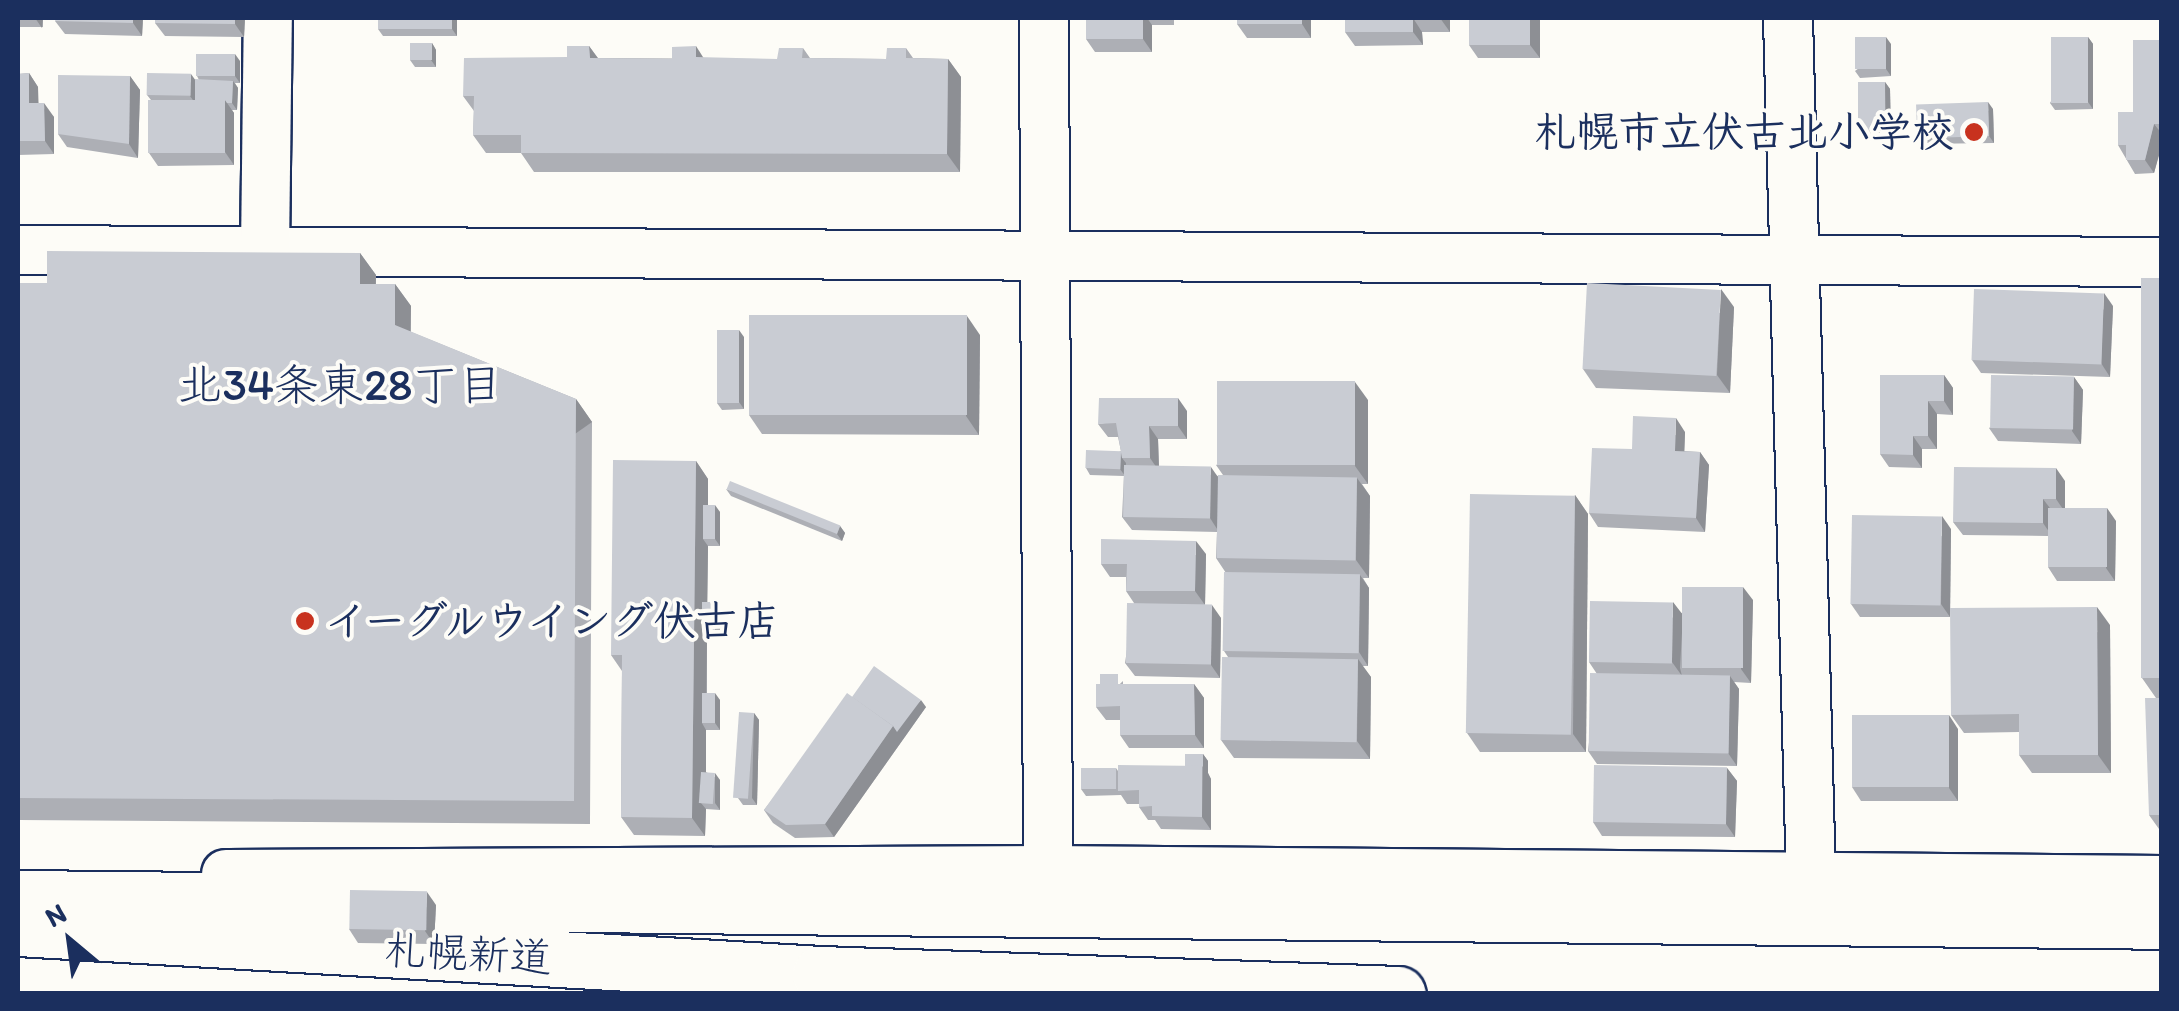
<!DOCTYPE html>
<html>
<head>
<meta charset="utf-8">
<style>
	body { margin:0 }
	#map { position:relative; width:2179px; height:1011px; overflow:hidden; background:#fdfcf7; font-family:Itim,"Klee One",sans-serif }
	div>[style] { position:absolute }
	[style*='--x'] { left:calc(var(--x)*1px); top:calc(var(--y)*1px); width:calc(var(--w)*1px); rotate:calc(var(--a)*1deg) }
	.roads { filter:drop-shadow(2px 0 #1b2f5e) drop-shadow(-2px 0 #1b2f5e) drop-shadow(0 2px #1b2f5e) drop-shadow(0 -2px #1b2f5e) }
	.minor>* { height:48px; margin:-24px; padding:0 24px; transform-origin:24px; border-radius:24px; background:#fdfcf7 }
	.trunk>* { height:55px; margin:-27.5px; padding:0 27.5px; transform-origin:27.5px; border-radius:27.5px; background:#fdfcf7 }
	.motorway>* { height:55px; margin:-27.5px; padding:0 27.5px; transform-origin:27.5px; border-radius:27.5px; background:#fdfcf7 }
	.wall>* { inset:0; background:#adafb5; transform-origin:0 0 }
	.shaded-wall>* { inset:0; background:#8d8f94; transform-origin:0 0 }
	.building>* { inset:0; background:#c9ccd3; transform-origin:0 0 }
	.dots>* { width:28px; height:28px; translate:-50% -50%; box-sizing:border-box; border:5px solid #fdfcf7; border-radius:50% }
	span { translate:-50% -50%; white-space:nowrap; text-align:center; line-height:1.15; -webkit-text-stroke:8px #fdfcf7; paint-order:stroke }
	.poi-label { font-size:42px; color:#1b2f5e; font-weight:700 }
	.right { translate:-100% -50%; text-align:right }
	.left { translate:0 -50%; text-align:left }
	.street-label { font-size:42px; color:#1b2f5e }
	.neighbourhood-label { font-size:45px; color:#1b2f5e }
	.frame { position:absolute; inset:0; border:20px solid #1b2f5e; pointer-events:none }
	.north { position:absolute; left:20px; top:891px; width:100px; height:100px; -webkit-text-stroke:8px #fdfcf7; paint-order:stroke; rotate:331deg; font-size:28px; font-weight:700; line-height:40px; text-align:center; color:#1b2f5e }
	.north::after { content:''; display:block; margin:auto; width:35px; height:45px; background:#1b2f5e; clip-path:polygon(50% 0,100% 100%,50% 72%,0 100%) }
</style>
</head>
<body>
<div id="map">
	<div class="roads">
		<div class="minor">
			<i style="--x:1044;--y:18;--w:852;--a:89.73"></i>
			<i style="--x:1788;--y:18;--w:862;--a:88.47"></i>
			<i style="--x:18;--y:250;--w:2144;--a:0.32"></i>
			<i style="--x:265;--y:250;--w:232;--a:-89.3"></i>
			<i style="--x:226;--y:874;--w:822;--a:-0.28"></i>
			<i style="--x:1048;--y:870;--w:1114;--a:0.51"></i>
		</div>
		<div class="trunk">
			<i style="--x:18;--y:928;--w:803;--a:3.28"></i>
			<i style="--x:820;--y:974;--w:578;--a:1.98"></i>
		</div>
		<div class="motorway">
			<i style="--x:18;--y:898;--w:2144;--a:0.61"></i>
		</div>
	</div>
	<div class="wall">
		<i style="left:18px;top:18px;width:25px;height:9px"></i>
		<i style="clip-path:polygon(143px 18px,142px 36px,65px 34px,55px 21px)"></i>
		<i style="clip-path:polygon(155px 18px,245px 18px,244px 37px,165px 36px,155px 23px)"></i>
		<i style="clip-path:polygon(378px 18px,457px 18px,457px 36px,383px 36px,378px 29px)"></i>
		<i style="clip-path:polygon(1086px 18px,1174px 18px,1174px 25px,1152px 25px,1152px 52px,1095px 52px,1086px 39px)"></i>
		<i style="clip-path:polygon(1311px 18px,1311px 38px,1247px 38px,1237px 24px)"></i>
		<i style="clip-path:polygon(1345px 18px,1450px 18px,1450px 32px,1422px 32px,1423px 45px,1355px 46px,1345px 32px)"></i>
		<i style="clip-path:polygon(1540px 18px,1540px 58px,1478px 58px,1469px 45px)"></i>
		<i style="clip-path:polygon(1637px 18px,1707px 18px,1707px 20px)"></i>
		<i style="clip-path:polygon(1958px 18px,2046px 18px,2046px 19px)"></i>
		<i style="clip-path:polygon(2088px 37px,2093px 44px,2093px 109px,2055px 110px,2050px 103px)"></i>
		<i style="clip-path:polygon(2162px 40px,2162px 148px,2161px 146px,2154px 173px,2135px 174px,2118px 145px,2133px 112px)"></i>
		<i style="clip-path:polygon(432px 43px,436px 50px,436px 67px,415px 67px,410px 60px)"></i>
		<i style="clip-path:polygon(1891px 44px,1891px 76px,1860px 78px,1855px 71px)"></i>
		<i style="clip-path:polygon(589px 46px,598px 58px,777px 59px,803px 48px,810px 58px,886px 59px,906px 48px,913px 58px,948px 59px,961px 77px,960px 172px,534px 172px,521px 153px,486px 153px,473px 135px,474px 111px,463px 96px,567px 57px)"></i>
		<i style="clip-path:polygon(240px 61px,240px 83px,235px 83px,238px 88px,237px 110px,232px 110px,234px 113px,234px 165px,158px 166px,149px 153px,151px 100px,147px 95px,199px 80px,197px 76px)"></i>
		<i style="clip-path:polygon(29px 73px,38px 87px,38px 103px,54px 117px,54px 154px,18px 155px,18px 74px)"></i>
		<i style="clip-path:polygon(130px 76px,140px 90px,138px 158px,67px 147px,58px 134px)"></i>
		<i style="clip-path:polygon(1885px 82px,1890px 89px,1891px 136px,1864px 137px,1859px 130px)"></i>
		<i style="clip-path:polygon(1993px 109px,1994px 143px,1922px 144px,1917px 137px)"></i>
		<i style="clip-path:polygon(360px 253px,376px 275px,376px 284px,395px 284px,411px 306px,411px 332px,576px 399px,592px 422px,590px 824px,18px 820px,18px 283px,47px 283px)"></i>
		<i style="clip-path:polygon(2162px 278px,2162px 828px,2159px 829px,2149px 815px,2156px 698px,2142px 678px)"></i>
		<i style="clip-path:polygon(2113px 306px,2110px 377px,1981px 373px,1972px 360px)"></i>
		<i style="clip-path:polygon(1734px 307px,1730px 393px,1596px 388px,1583px 369px)"></i>
		<i style="clip-path:polygon(980px 335px,979px 435px,762px 434px,749px 415px)"></i>
		<i style="clip-path:polygon(744px 337px,744px 409px,722px 410px,717px 403px)"></i>
		<i style="clip-path:polygon(1944px 375px,1953px 388px,1953px 415px,1937px 414px,1937px 449px,1922px 449px,1922px 468px,1889px 467px,1880px 454px)"></i>
		<i style="clip-path:polygon(2074px 377px,2083px 390px,2081px 444px,1998px 441px,1989px 428px)"></i>
		<i style="clip-path:polygon(1368px 400px,1368px 484px,1362px 484px,1370px 496px,1369px 578px,1363px 578px,1369px 588px,1368px 666px,1362px 666px,1371px 677px,1370px 759px,1234px 758px,1221px 740px,1228px 657px,1224px 651px,1226px 573px,1216px 558px,1217px 532px,1132px 530px,1122px 517px,1124px 476px,1090px 475px,1086px 468px,1121px 451px,1118px 437px,1108px 437px,1098px 424px,1187px 411px,1187px 439px,1158px 439px,1159px 466px,1218px 476px,1223px 475px,1216px 465px)"></i>
		<i style="clip-path:polygon(1685px 432px,1684px 451px,1700px 452px,1709px 465px,1705px 532px,1598px 527px,1589px 513px,1632px 449px)"></i>
		<i style="clip-path:polygon(696px 461px,708px 479px,708px 505px,720px 512px,720px 546px,708px 546px,707px 602px,715px 602px,720px 609px,720px 640px,707px 639px,707px 693px,720px 700px,720px 730px,706px 730px,706px 772px,720px 780px,720px 810px,706px 809px,705px 836px,634px 835px,621px 817px,622px 671px,611px 655px)"></i>
		<i style="clip-path:polygon(2065px 481px,2065px 508px,2116px 521px,2115px 581px,2057px 581px,2048px 567px,2048px 536px,1963px 535px,1953px 522px)"></i>
		<i style="clip-path:polygon(726px 489px,840px 526px,845px 533px,842px 541px,731px 496px)"></i>
		<i style="clip-path:polygon(1575px 495px,1588px 514px,1586px 752px,1480px 752px,1467px 733px)"></i>
		<i style="clip-path:polygon(1951px 529px,1950px 617px,1860px 617px,1851px 604px)"></i>
		<i style="clip-path:polygon(1206px 554px,1205px 605px,1221px 618px,1220px 678px,1135px 676px,1125px 663px,1134px 603px,1126px 591px,1126px 577px,1110px 577px,1101px 564px)"></i>
		<i style="clip-path:polygon(1753px 600px,1751px 683px,1734px 682px,1739px 689px,1737px 766px,1597px 764px,1588px 751px,1597px 674px,1589px 662px,1681px 613px)"></i>
		<i style="clip-path:polygon(2110px 625px,2111px 773px,2032px 773px,2019px 755px,2019px 732px,1964px 733px,1951px 715px)"></i>
		<i style="clip-path:polygon(1123px 681px,1123px 684px,1194px 684px,1204px 698px,1204px 748px,1129px 748px,1120px 735px,1120px 720px,1106px 720px,1096px 707px)"></i>
		<i style="clip-path:polygon(852px 697px,926px 707px,834px 837px,795px 838px,773px 823px,764px 810px)"></i>
		<i style="clip-path:polygon(754px 713px,759px 720px,757px 805px,743px 805px,738px 798px)"></i>
		<i style="clip-path:polygon(1958px 729px,1958px 801px,1861px 801px,1852px 787px)"></i>
		<i style="clip-path:polygon(1203px 754px,1208px 761px,1208px 773px,1211px 779px,1211px 830px,1161px 829px,1155px 820px,1148px 820px,1139px 807px,1139px 804px,1127px 804px,1121px 795px,1086px 796px,1081px 789px,1116px 768px,1118px 771px,1185px 766px)"></i>
		<i style="clip-path:polygon(1727px 768px,1737px 781px,1735px 837px,1602px 836px,1593px 822px)"></i>
		<i style="clip-path:polygon(436px 905px,434px 944px,358px 943px,349px 929px)"></i>
	</div>
	<div class="shaded-wall">
		<i style="clip-path:polygon(35px 18px,43px 18px,42px 28px)"></i>
		<i style="clip-path:polygon(133px 18px,143px 18px,142px 36px,133px 23px)"></i>
		<i style="clip-path:polygon(235px 18px,245px 18px,244px 37px,235px 24px)"></i>
		<i style="clip-path:polygon(452px 18px,457px 18px,457px 36px,452px 29px)"></i>
		<i style="clip-path:polygon(1143px 18px,1147px 18px,1152px 25px,1152px 52px,1143px 39px)"></i>
		<i style="clip-path:polygon(1302px 18px,1311px 18px,1311px 38px,1302px 24px)"></i>
		<i style="clip-path:polygon(1413px 18px,1422px 32px,1423px 45px,1413px 32px)"></i>
		<i style="clip-path:polygon(1440px 18px,1450px 18px,1450px 32px)"></i>
		<i style="clip-path:polygon(1530px 18px,1540px 18px,1540px 58px,1530px 45px)"></i>
		<i style="clip-path:polygon(1886px 37px,1891px 44px,1891px 76px,1886px 69px)"></i>
		<i style="clip-path:polygon(2088px 37px,2093px 44px,2093px 109px,2088px 102px)"></i>
		<i style="clip-path:polygon(432px 43px,436px 50px,436px 67px,431px 60px)"></i>
		<i style="clip-path:polygon(589px 46px,602px 64px,590px 58px)"></i>
		<i style="clip-path:polygon(696px 46px,708px 65px,696px 57px)"></i>
		<i style="clip-path:polygon(235px 54px,240px 61px,240px 83px,235px 76px)"></i>
		<i style="clip-path:polygon(948px 59px,961px 77px,960px 172px,947px 154px)"></i>
		<i style="clip-path:polygon(29px 73px,38px 87px,39px 117px,29px 103px)"></i>
		<i style="clip-path:polygon(191px 74px,196px 81px,195px 103px,190px 96px)"></i>
		<i style="clip-path:polygon(130px 76px,140px 90px,138px 158px,129px 144px)"></i>
		<i style="clip-path:polygon(233px 81px,238px 88px,237px 110px,232px 103px)"></i>
		<i style="clip-path:polygon(1885px 82px,1890px 89px,1891px 136px,1886px 129px)"></i>
		<i style="clip-path:polygon(225px 100px,234px 113px,234px 165px,225px 152px)"></i>
		<i style="clip-path:polygon(1988px 102px,1993px 109px,1994px 143px,1989px 136px)"></i>
		<i style="clip-path:polygon(44px 103px,54px 117px,54px 154px,45px 141px)"></i>
		<i style="clip-path:polygon(2154px 124px,2162px 134px,2162px 145px,2154px 173px,2145px 160px)"></i>
		<i style="clip-path:polygon(360px 253px,376px 275px,375px 306px,360px 284px)"></i>
		<i style="clip-path:polygon(395px 284px,411px 306px,410px 348px,395px 325px)"></i>
		<i style="clip-path:polygon(1721px 289px,1734px 307px,1730px 393px,1717px 375px)"></i>
		<i style="clip-path:polygon(2104px 293px,2113px 306px,2110px 377px,2101px 363px)"></i>
		<i style="clip-path:polygon(967px 316px,980px 335px,979px 435px,966px 416px)"></i>
		<i style="clip-path:polygon(739px 330px,744px 337px,744px 409px,739px 402px)"></i>
		<i style="clip-path:polygon(1944px 375px,1953px 388px,1953px 415px,1944px 401px)"></i>
		<i style="clip-path:polygon(2074px 377px,2083px 390px,2081px 444px,2072px 431px)"></i>
		<i style="clip-path:polygon(1355px 382px,1368px 400px,1368px 484px,1355px 466px)"></i>
		<i style="clip-path:polygon(1178px 398px,1187px 411px,1187px 439px,1178px 426px)"></i>
		<i style="left:576px;top:399px;width:28px;height:402px;rotate:55deg"></i>
		<i style="clip-path:polygon(1928px 401px,1937px 414px,1937px 449px,1928px 436px)"></i>
		<i style="clip-path:polygon(1676px 418px,1685px 432px,1684px 464px,1675px 451px)"></i>
		<i style="clip-path:polygon(1149px 426px,1158px 439px,1159px 471px,1150px 458px)"></i>
		<i style="clip-path:polygon(1913px 436px,1922px 449px,1922px 468px,1913px 455px)"></i>
		<i style="clip-path:polygon(1121px 451px,1122px 458px,1126px 463px,1125px 476px,1120px 469px)"></i>
		<i style="clip-path:polygon(1700px 452px,1709px 465px,1705px 532px,1696px 518px)"></i>
		<i style="clip-path:polygon(696px 461px,708px 479px,708px 539px,703px 539px,708px 546px,707px 632px,702px 632px,707px 639px,706px 723px,702px 723px,706px 730px,706px 803px,701px 803px,706px 809px,705px 836px,692px 818px)"></i>
		<i style="clip-path:polygon(1211px 467px,1220px 480px,1219px 532px,1210px 518px)"></i>
		<i style="clip-path:polygon(2056px 468px,2065px 481px,2065px 512px,2056px 499px)"></i>
		<i style="clip-path:polygon(1357px 478px,1370px 496px,1369px 578px,1356px 560px)"></i>
		<i style="clip-path:polygon(1575px 495px,1588px 514px,1586px 752px,1573px 734px)"></i>
		<i style="clip-path:polygon(2043px 499px,2053px 512px,2052px 536px,2043px 523px)"></i>
		<i style="clip-path:polygon(715px 505px,720px 512px,720px 546px,715px 539px)"></i>
		<i style="clip-path:polygon(2107px 508px,2116px 521px,2115px 581px,2106px 568px)"></i>
		<i style="clip-path:polygon(1942px 516px,1951px 529px,1950px 617px,1941px 604px)"></i>
		<i style="clip-path:polygon(840px 526px,845px 533px,842px 541px,837px 534px)"></i>
		<i style="clip-path:polygon(1196px 541px,1206px 554px,1205px 605px,1195px 591px)"></i>
		<i style="clip-path:polygon(1360px 575px,1369px 588px,1368px 666px,1359px 652px)"></i>
		<i style="clip-path:polygon(1743px 587px,1753px 600px,1751px 683px,1741px 669px)"></i>
		<i style="clip-path:polygon(715px 602px,720px 609px,720px 640px,715px 633px)"></i>
		<i style="clip-path:polygon(1673px 602px,1683px 615px,1680px 668px,1682px 676px,1672px 662px)"></i>
		<i style="clip-path:polygon(1212px 605px,1221px 618px,1220px 678px,1211px 665px)"></i>
		<i style="clip-path:polygon(2097px 607px,2110px 625px,2111px 773px,2098px 755px)"></i>
		<i style="clip-path:polygon(1358px 659px,1371px 677px,1370px 759px,1357px 741px)"></i>
		<i style="clip-path:polygon(1730px 676px,1739px 689px,1737px 766px,1728px 753px)"></i>
		<i style="clip-path:polygon(1194px 684px,1204px 698px,1204px 748px,1195px 735px)"></i>
		<i style="clip-path:polygon(715px 693px,720px 700px,720px 730px,715px 723px)"></i>
		<i style="clip-path:polygon(921px 700px,926px 707px,834px 837px,825px 824px,893px 726px)"></i>
		<i style="clip-path:polygon(754px 713px,759px 720px,757px 805px,752px 798px)"></i>
		<i style="clip-path:polygon(1949px 715px,1958px 729px,1958px 801px,1949px 788px)"></i>
		<i style="clip-path:polygon(1203px 754px,1208px 761px,1208px 773px,1211px 779px,1211px 830px,1202px 817px)"></i>
		<i style="clip-path:polygon(1727px 768px,1737px 781px,1735px 837px,1726px 824px)"></i>
		<i style="clip-path:polygon(715px 773px,720px 780px,720px 810px,715px 803px)"></i>
		<i style="clip-path:polygon(427px 892px,436px 905px,434px 944px,425px 931px)"></i>
	</div>
	<div class="building">
		<i style="clip-path:polygon(56px 18px,133px 18px,133px 23px,55px 21px)"></i>
		<i style="clip-path:polygon(155px 18px,235px 18px,235px 24px,155px 23px)"></i>
		<i style="left:378px;top:18px;width:74px;height:11px"></i>
		<i style="left:1086px;top:18px;width:57px;height:21px"></i>
		<i style="left:1237px;top:18px;width:65px;height:6px"></i>
		<i style="clip-path:polygon(1345px 18px,1440px 18px,1413px 18px,1413px 32px,1345px 32px)"></i>
		<i style="left:1469px;top:18px;width:61px;height:27px"></i>
		<i style="left:1886px;top:37px;width:32px;height:31px;rotate:90deg"></i>
		<i style="left:2051px;top:37px;width:37px;height:66px"></i>
		<i style="clip-path:polygon(2133px 40px,2162px 40px,2162px 124px,2154px 124px,2145px 160px,2126px 160px,2126px 145px,2118px 145px,2118px 112px,2133px 112px)"></i>
		<i style="left:410px;top:43px;width:22px;height:17px"></i>
		<i style="clip-path:polygon(567px 46px,589px 46px,590px 58px,672px 59px,672px 47px,696px 46px,696px 57px,777px 59px,779px 48px,803px 48px,802px 58px,886px 59px,887px 48px,906px 48px,906px 58px,948px 59px,947px 154px,521px 153px,521px 135px,473px 135px,474px 96px,463px 96px,464px 58px,567px 57px)"></i>
		<i style="left:235px;top:54px;width:22px;height:39px;rotate:90deg"></i>
		<i style="clip-path:polygon(29px 73px,29px 103px,44px 103px,45px 141px,18px 141px,18px 74px)"></i>
		<i style="left:147px;top:73px;width:44px;height:22px;rotate:1deg"></i>
		<i style="clip-path:polygon(58px 75px,130px 76px,129px 144px,58px 134px)"></i>
		<i style="clip-path:polygon(195px 79px,233px 81px,232px 103px,227px 103px,225px 100px,195px 100px)"></i>
		<i style="left:1858px;top:82px;width:27px;height:48px"></i>
		<i style="left:148px;top:100px;width:77px;height:53px"></i>
		<i style="left:1988px;top:102px;width:34px;height:72px;rotate:88deg"></i>
		<i style="clip-path:polygon(47px 251px,360px 253px,360px 284px,395px 284px,395px 325px,576px 399px,574px 801px,18px 798px,18px 283px,47px 283px)"></i>
		<i style="left:2141px;top:278px;width:21px;height:400px"></i>
		<i style="left:1587px;top:283px;width:134px;height:86px;rotate:3deg"></i>
		<i style="left:1974px;top:289px;width:130px;height:71px;rotate:2deg"></i>
		<i style="left:749px;top:315px;width:218px;height:100px"></i>
		<i style="left:717px;top:330px;width:22px;height:73px"></i>
		<i style="clip-path:polygon(1880px 375px,1944px 375px,1944px 401px,1928px 401px,1928px 436px,1913px 436px,1913px 455px,1880px 454px)"></i>
		<i style="left:1991px;top:375px;width:83px;height:53px;rotate:1deg"></i>
		<i style="left:1217px;top:381px;width:138px;height:84px"></i>
		<i style="clip-path:polygon(1099px 398px,1178px 398px,1178px 426px,1149px 426px,1150px 458px,1122px 458px,1116px 423px,1098px 424px)"></i>
		<i style="clip-path:polygon(1633px 416px,1676px 418px,1675px 451px,1700px 452px,1696px 518px,1589px 513px,1592px 448px,1632px 449px)"></i>
		<i style="left:1086px;top:450px;width:35px;height:18px;rotate:2deg"></i>
		<i style="clip-path:polygon(613px 460px,696px 461px,692px 818px,621px 817px,622px 655px,611px 655px)"></i>
		<i style="left:1124px;top:465px;width:87px;height:52px;rotate:1deg"></i>
		<i style="clip-path:polygon(1954px 467px,2056px 468px,2056px 499px,2043px 499px,2043px 523px,1953px 522px)"></i>
		<i style="left:1218px;top:475px;width:139px;height:83px;rotate:1deg"></i>
		<i style="left:730px;top:481px;width:119px;height:9px;rotate:22deg"></i>
		<i style="left:1470px;top:494px;width:105px;height:239px;rotate:1deg"></i>
		<i style="left:703px;top:505px;width:12px;height:34px"></i>
		<i style="left:2048px;top:508px;width:59px;height:59px"></i>
		<i style="left:1852px;top:515px;width:90px;height:89px;rotate:1deg"></i>
		<i style="clip-path:polygon(1101px 539px,1196px 541px,1195px 591px,1126px 591px,1127px 564px,1101px 564px)"></i>
		<i style="left:1224px;top:572px;width:136px;height:79px;rotate:1deg"></i>
		<i style="left:1682px;top:587px;width:61px;height:81px"></i>
		<i style="left:1590px;top:601px;width:83px;height:61px;rotate:1deg"></i>
		<i style="left:702px;top:602px;width:13px;height:30px"></i>
		<i style="left:1127px;top:603px;width:85px;height:60px;rotate:1deg"></i>
		<i style="clip-path:polygon(2097px 607px,2098px 755px,2019px 755px,2019px 714px,1951px 715px,1950px 608px)"></i>
		<i style="left:1222px;top:657px;width:136px;height:83px;rotate:1deg"></i>
		<i style="clip-path:polygon(874px 666px,921px 700px,897px 732px,893px 726px,852px 697px)"></i>
		<i style="left:1590px;top:673px;width:140px;height:78px;rotate:1deg"></i>
		<i style="left:1100px;top:674px;width:18px;height:10px"></i>
		<i style="clip-path:polygon(1096px 684px,1194px 684px,1195px 735px,1120px 735px,1120px 706px,1096px 707px)"></i>
		<i style="left:702px;top:693px;width:13px;height:30px"></i>
		<i style="clip-path:polygon(847px 693px,893px 726px,825px 824px,786px 825px,764px 810px)"></i>
		<i style="clip-path:polygon(2145px 698px,2162px 698px,2162px 815px,2149px 815px)"></i>
		<i style="left:739px;top:712px;width:15px;height:86px;rotate:4deg"></i>
		<i style="left:1852px;top:715px;width:97px;height:72px"></i>
		<i style="clip-path:polygon(1185px 754px,1203px 754px,1203px 767px,1202px 766px,1185px 766px)"></i>
		<i style="clip-path:polygon(1118px 765px,1202px 766px,1202px 817px,1152px 816px,1152px 806px,1139px 807px,1139px 790px,1118px 791px)"></i>
		<i style="left:1594px;top:765px;width:133px;height:57px;rotate:1deg"></i>
		<i style="left:1081px;top:768px;width:35px;height:21px"></i>
		<i style="left:701px;top:772px;width:14px;height:31px;rotate:4deg"></i>
		<i style="left:350px;top:890px;width:77px;height:39px;rotate:1deg"></i>
	</div>
	<div class="dots">
		<i style="left:1974px;top:132px;background:#c8321e"></i>
		<i style="left:305px;top:621px;background:#c8321e"></i>
	</div>
	<div class="poi-label">
		<span class="right" style="left:1954px;top:132px">札幌市立伏古北小学校</span>
		<span class="left" style="left:325px;top:621px">イーグルウイング伏古店</span>
	</div>
	<div class="street-label">
		<span style="left:468px;top:954px;rotate:3deg">札幌新道</span>
	</div>
	<div class="neighbourhood-label">
		<span style="left:340px;top:385px">北34条東28丁目</span>
	</div>
	<div class="frame"></div>
	<div class="north">N</div>
</div>
</body>
</html>
